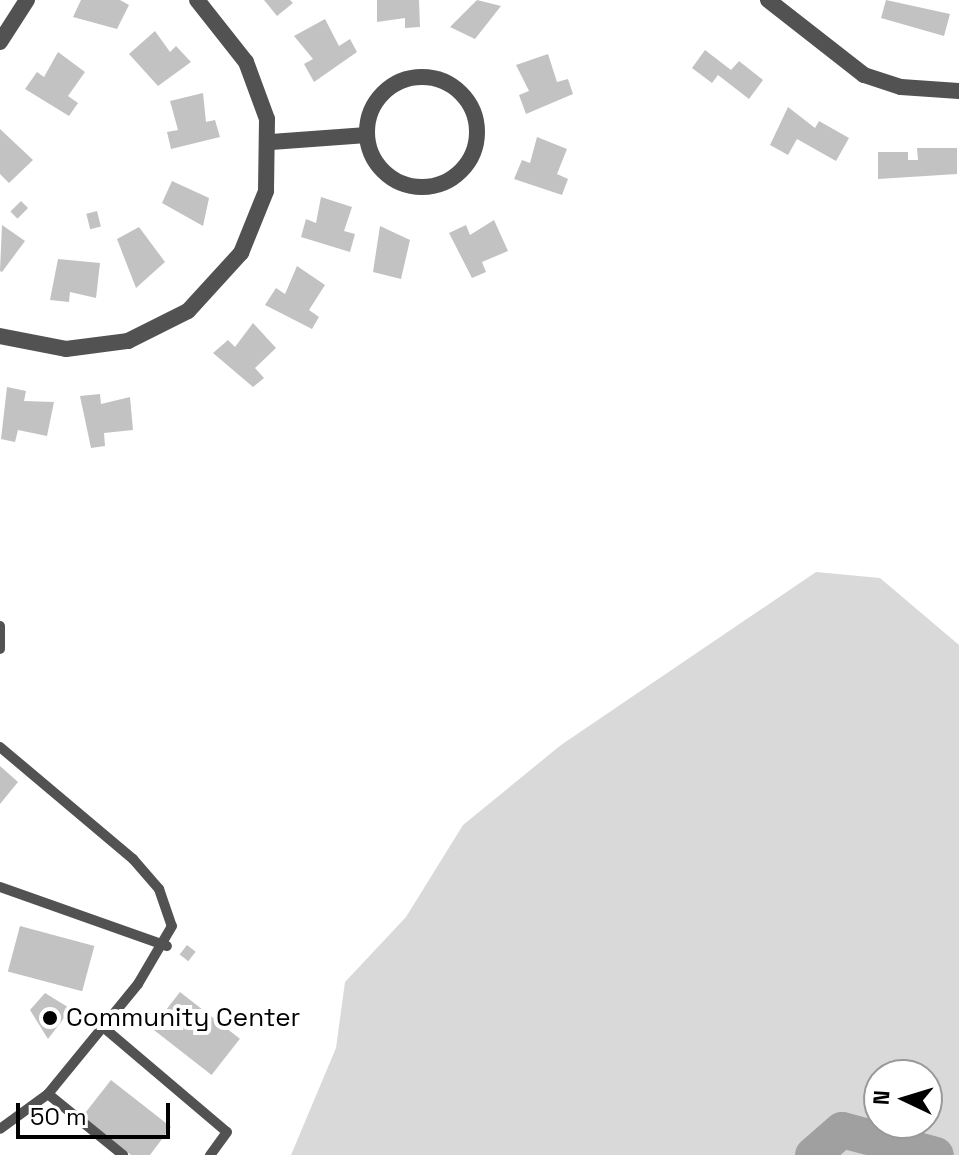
<!DOCTYPE html>
<html>
<head>
<meta charset="utf-8">
<style>
	body { margin:0 }
	#map { position:relative; width:959px; height:1155px; overflow:hidden; background:#fff; font-family:"Space Grotesk",sans-serif }
	div>[style] { position:absolute }
	[style*='--x'] { left:calc(var(--x)*1px); top:calc(var(--y)*1px); width:calc(var(--w)*1px); rotate:calc(var(--a)*1deg) }
	.green>* { inset:0; background:#d9d9d9 }
	.river>* { height:36px; margin:-18px; padding:0 18px; transform-origin:18px; border-radius:18px; background:#a0a0a0 }
	.building>* { inset:0; background:#c2c2c2; transform-origin:0 0 }
	.service>* { height:10px; margin:-5px; padding:0 5px; transform-origin:5px; border-radius:5px; background:#525252 }
	.minor>* { height:16px; margin:-8px; padding:0 8px; transform-origin:8px; border-radius:8px; background:#525252 }
	.minor>.ring { margin:-8px; padding:0; box-sizing:content-box; background:none; border:16px solid #525252; border-radius:50% }
	.dots>* { width:22px; height:22px; translate:-50% -50%; box-sizing:border-box; border:4px solid #fff; border-radius:50% }
	span { translate:-50% -50%; white-space:nowrap; text-align:center; line-height:1.15; -webkit-text-stroke:8px #fff; paint-order:stroke }
	.poi-label { font-size:26px; color:#000 }
	.left { translate:0 -50%; text-align:left }
	.north { position:absolute; left:863px; top:1059px; width:80px; height:80px; box-sizing:border-box; background:#fff; border:2px solid #999; border-radius:50%; rotate:274deg; font-size:22px; font-weight:700; line-height:32px; text-align:center; color:#000 }
	.north::after { content:''; display:block; margin:auto; width:28px; height:36px; background:#000; clip-path:polygon(50% 0,100% 100%,50% 72%,0 100%) }
	.scale { position:absolute; left:16px; top:1103px; width:154px; height:36px; box-sizing:border-box; border:4px solid #000; border-top:0; padding-left:10px; font-size:24px; line-height:28px; white-space:nowrap; color:#000; -webkit-text-stroke:6px #fff; paint-order:stroke }
</style>
</head>
<body>
<div id="map">
	<div class="green">
		<i style="clip-path:polygon(evenodd,816px 572px,880px 578px,959px 645px,959px 1155px,291px 1155px,336px 1048px,345px 982px,406px 917px,463px 825px,561px 745px,816px 572px,879px 1075px,927px 1075px,927px 1123px,879px 1123px,879px 1075px)"></i>
	</div>
	<div class="river">
		<i style="--x:813;--y:1155;--w:38;--a:-41"></i>
		<i style="--x:842;--y:1130;--w:97;--a:14.9"></i>
	</div>
	<div class="building">
		<i style="clip-path:polygon(81px 0,120px 0,129px 5px,117px 29px,73px 17px)"></i>
		<i style="clip-path:polygon(264px 0,290px 0,293px 3px,277px 16px)"></i>
		<i style="clip-path:polygon(377px 0,419px 0,420px 27px,405px 28px,405px 18px,377px 22px)"></i>
		<i style="clip-path:polygon(477px 0,501px 6px,475px 39px,450px 27px)"></i>
		<i style="clip-path:polygon(886px 0,950px 14px,944px 36px,881px 18px)"></i>
		<i style="clip-path:polygon(325px 19px,339px 46px,350px 39px,357px 52px,314px 82px,304px 64px,313px 59px,294px 36px)"></i>
		<i style="clip-path:polygon(155px 31px,170px 52px,176px 46px,191px 62px,158px 86px,129px 54px)"></i>
		<i style="clip-path:polygon(705px 50px,731px 70px,739px 61px,763px 80px,749px 99px,718px 75px,712px 83px,692px 68px)"></i>
		<i style="clip-path:polygon(58px 52px,85px 72px,68px 96px,78px 103px,69px 116px,25px 89px,37px 72px,44px 77px)"></i>
		<i style="clip-path:polygon(548px 54px,557px 82px,568px 79px,573px 94px,526px 114px,519px 95px,529px 91px,516px 65px)"></i>
		<i style="clip-path:polygon(203px 93px,206px 122px,215px 120px,220px 137px,171px 149px,167px 132px,178px 130px,170px 101px)"></i>
		<i style="clip-path:polygon(788px 107px,815px 128px,819px 121px,849px 138px,836px 161px,797px 139px,788px 155px,770px 145px)"></i>
		<i style="clip-path:polygon(0 129px,33px 160px,9px 183px,0 174px)"></i>
		<i style="clip-path:polygon(537px 137px,567px 149px,557px 174px,568px 179px,562px 195px,514px 179px,522px 160px,530px 163px)"></i>
		<i style="clip-path:polygon(917px 148px,957px 148px,957px 174px,878px 179px,878px 152px,908px 152px,908px 160px,918px 160px)"></i>
		<i style="clip-path:polygon(172px 181px,209px 198px,203px 226px,162px 203px)"></i>
		<i style="clip-path:polygon(321px 197px,352px 207px,344px 231px,355px 234px,350px 252px,301px 237px,306px 219px,316px 223px)"></i>
		<i style="left:21px;top:201px;width:10px;height:15px;rotate:45deg"></i>
		<i style="left:97px;top:211px;width:16px;height:11px;rotate:76deg"></i>
		<i style="clip-path:polygon(494px 220px,508px 251px,482px 262px,486px 272px,472px 278px,449px 233px,466px 225px,470px 235px)"></i>
		<i style="clip-path:polygon(2px 225px,25px 241px,2px 272px,0 271px)"></i>
		<i style="clip-path:polygon(380px 226px,410px 240px,401px 279px,373px 272px)"></i>
		<i style="clip-path:polygon(139px 227px,165px 262px,136px 288px,117px 239px)"></i>
		<i style="clip-path:polygon(58px 259px,100px 263px,96px 298px,70px 292px,69px 302px,50px 300px)"></i>
		<i style="clip-path:polygon(297px 266px,325px 285px,309px 310px,319px 317px,312px 329px,265px 305px,276px 288px,285px 294px)"></i>
		<i style="clip-path:polygon(253px 323px,276px 348px,255px 368px,264px 378px,253px 387px,213px 353px,228px 340px,235px 347px)"></i>
		<i style="clip-path:polygon(7px 387px,26px 391px,24px 401px,54px 402px,47px 436px,18px 430px,15px 442px,1px 439px)"></i>
		<i style="clip-path:polygon(100px 394px,101px 404px,130px 397px,133px 430px,104px 433px,105px 446px,91px 448px,80px 396px)"></i>
		<i style="clip-path:polygon(0 766px,18px 782px,0 804px)"></i>
		<i style="left:20px;top:926px;width:77px;height:47px;rotate:15deg"></i>
		<i style="left:187px;top:945px;width:11px;height:12px;rotate:38deg"></i>
		<i style="left:180px;top:992px;width:76px;height:46px;rotate:38deg"></i>
		<i style="clip-path:polygon(45px 993px,71px 1009px,48px 1039px,30px 1010px)"></i>
		<i style="clip-path:polygon(111px 1080px,171px 1127px,150px 1155px,131px 1155px,82px 1117px)"></i>
	</div>
	<div class="service">
		<i style="--x:0;--y:626;--w:23;--a:90"></i>
		<i style="--x:0;--y:747;--w:174;--a:40.1"></i>
		<i style="--x:133;--y:859;--w:40;--a:49"></i>
		<i style="--x:159;--y:889;--w:39;--a:71"></i>
		<i style="--x:172;--y:926;--w:67;--a:120.4"></i>
		<i style="--x:138;--y:984;--w:142;--a:129.3"></i>
		<i style="--x:48;--y:1094;--w:59;--a:143.9"></i>
		<i style="--x:0;--y:887;--w:177;--a:19.5"></i>
		<i style="--x:103;--y:1027;--w:162;--a:40.3"></i>
		<i style="--x:227;--y:1132;--w:29;--a:126"></i>
		<i style="--x:48;--y:1094;--w:97;--a:39.1"></i>
	</div>
	<div class="minor">
		<i style="--x:768;--y:0;--w:122;--a:38"></i>
		<i style="--x:864;--y:75;--w:39;--a:18"></i>
		<i style="--x:901;--y:87;--w:58;--a:3.9"></i>
		<i style="--x:0;--y:42;--w:50;--a:-57.3"></i>
		<i class="ring" style="left:367px;top:77px;width:94px;height:94px"></i>
		<i style="--x:271;--y:142;--w:96;--a:-4.2"></i>
		<i style="--x:0;--y:336;--w:67;--a:11.1"></i>
		<i style="--x:66;--y:349;--w:63;--a:-7.4"></i>
		<i style="--x:128;--y:341;--w:67;--a:-26.6"></i>
		<i style="--x:188;--y:311;--w:79;--a:-47.6"></i>
		<i style="--x:241;--y:253;--w:67;--a:-68"></i>
		<i style="--x:266;--y:191;--w:72;--a:-89.2"></i>
		<i style="--x:267;--y:119;--w:61;--a:-110.2"></i>
		<i style="--x:246;--y:62;--w:79;--a:-128.3"></i>
	</div>
	<div class="dots">
		<i style="left:50px;top:1018px;background:#000"></i>
	</div>
	<div class="poi-label">
		<span class="left" style="left:66px;top:1018px">Community Center</span>
	</div>
	<div class="north">N</div>
	<div class="scale">50 m</div>
</div>
</body>
</html>
